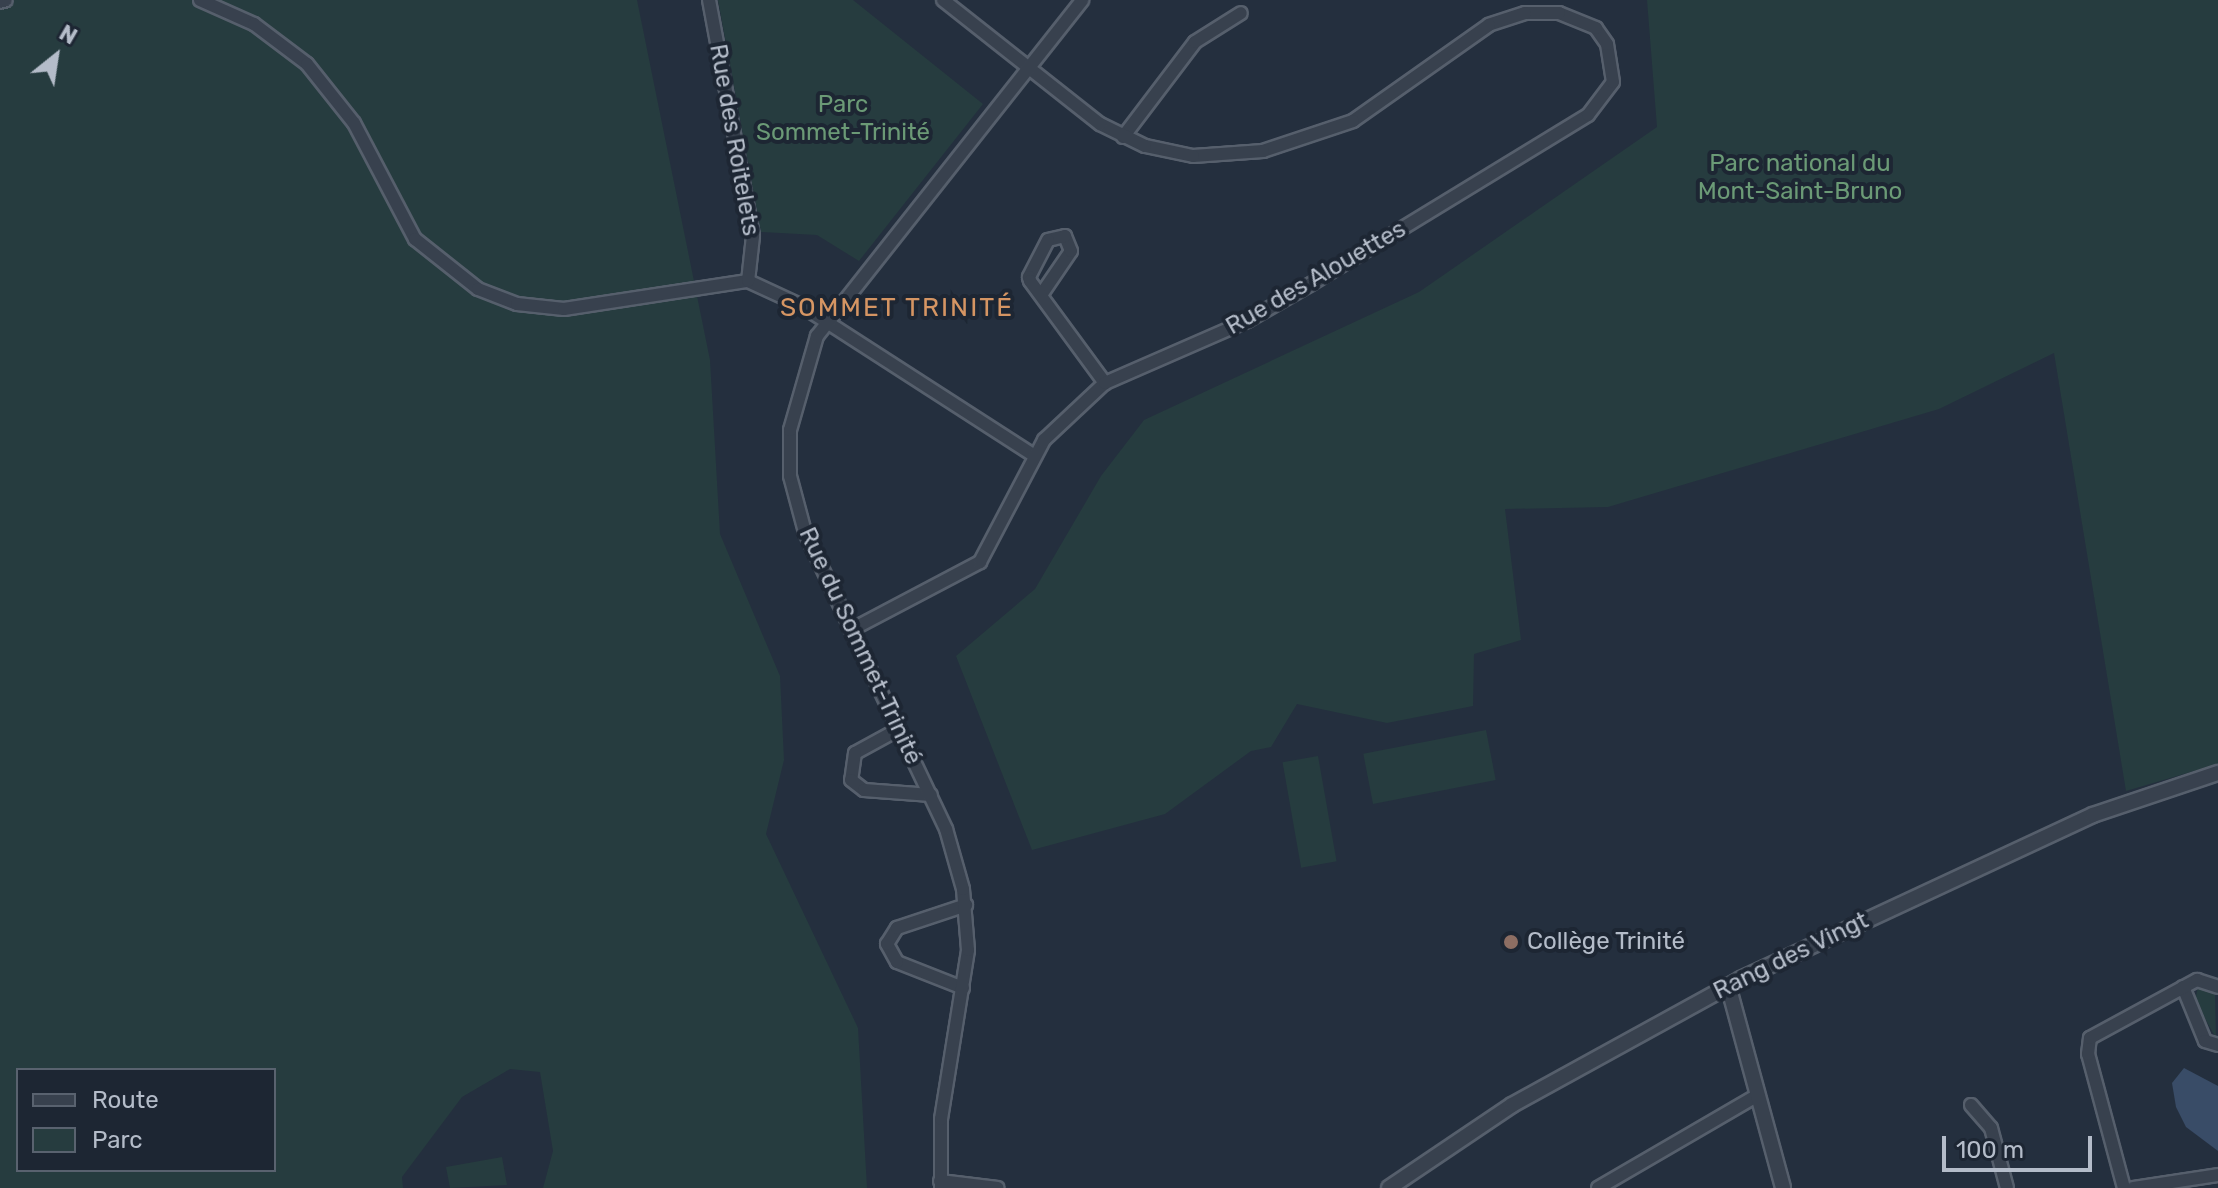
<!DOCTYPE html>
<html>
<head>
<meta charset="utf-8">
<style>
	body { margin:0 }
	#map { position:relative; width:2218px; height:1188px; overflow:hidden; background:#242f3e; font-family:Rubik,sans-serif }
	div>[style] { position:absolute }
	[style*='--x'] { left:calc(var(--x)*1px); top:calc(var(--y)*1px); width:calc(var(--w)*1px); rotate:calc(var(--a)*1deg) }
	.green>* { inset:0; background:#263c3f; transform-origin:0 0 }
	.water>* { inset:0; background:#394c67 }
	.roads { filter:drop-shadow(2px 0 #565f6c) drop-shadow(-2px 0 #565f6c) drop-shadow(0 2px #565f6c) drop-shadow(0 -2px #565f6c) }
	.minor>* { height:12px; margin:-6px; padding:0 6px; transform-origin:6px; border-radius:6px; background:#38414e }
	.tertiary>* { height:14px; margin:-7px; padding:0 7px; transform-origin:7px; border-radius:7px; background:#38414e }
	.dots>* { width:22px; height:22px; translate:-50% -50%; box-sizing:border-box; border:4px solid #1d2633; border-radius:50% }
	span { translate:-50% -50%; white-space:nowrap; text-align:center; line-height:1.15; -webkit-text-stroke:8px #1d2633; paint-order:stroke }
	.park-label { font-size:24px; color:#6b9a76 }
	.street-label { font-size:24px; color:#b4bcc9 }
	.poi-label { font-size:24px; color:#b4bcc9 }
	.left { translate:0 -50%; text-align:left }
	.neighbourhood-label { font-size:26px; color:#d59563; letter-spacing:2px }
	.legend { position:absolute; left:16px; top:1068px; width:260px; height:104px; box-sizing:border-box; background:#1d2633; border:2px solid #59626f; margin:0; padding:10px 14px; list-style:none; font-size:24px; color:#b4bcc9 }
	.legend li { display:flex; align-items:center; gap:16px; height:40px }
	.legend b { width:40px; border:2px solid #59626f }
	.north { position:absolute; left:16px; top:16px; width:80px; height:80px; -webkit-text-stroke:6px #1d2633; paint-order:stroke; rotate:30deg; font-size:22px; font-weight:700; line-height:32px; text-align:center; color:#b4bcc9 }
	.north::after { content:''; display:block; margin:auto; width:28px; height:36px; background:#b4bcc9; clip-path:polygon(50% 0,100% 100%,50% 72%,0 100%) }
	.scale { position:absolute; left:1942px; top:1136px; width:150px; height:36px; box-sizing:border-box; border:4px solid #b4bcc9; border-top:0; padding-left:10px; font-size:24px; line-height:28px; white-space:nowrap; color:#b4bcc9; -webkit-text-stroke:6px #1d2633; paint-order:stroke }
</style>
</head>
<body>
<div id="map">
	<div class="green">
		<i style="clip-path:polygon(evenodd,0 0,637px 0,710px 360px,720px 534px,780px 676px,784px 760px,766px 834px,858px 1028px,867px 1188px,543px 1188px,553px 1151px,540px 1072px,510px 1069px,462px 1097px,402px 1177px,403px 1188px,0 1188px,0 0,18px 1070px,274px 1070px,274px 1170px,18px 1170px,18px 1070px)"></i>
		<i style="clip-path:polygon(718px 0,853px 0,983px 104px,859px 261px,817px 235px,761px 232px)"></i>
		<i style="clip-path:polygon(1647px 0,2218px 0,2218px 764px,2126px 791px,2054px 353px,1939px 409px,1608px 507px,1505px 509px,1521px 640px,1474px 654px,1473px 706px,1387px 723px,1297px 704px,1271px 747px,1251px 751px,1165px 814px,1032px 850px,956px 656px,1035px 589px,1101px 476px,1144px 420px,1419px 292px,1657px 127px)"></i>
		<i style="left:1486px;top:730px;width:51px;height:125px;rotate:79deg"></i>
		<i style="left:1318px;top:756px;width:107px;height:36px;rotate:80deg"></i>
		<i style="clip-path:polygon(2198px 987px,2215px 994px,2216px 1038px,2195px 1001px)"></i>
		<i style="clip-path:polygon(502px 1157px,507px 1185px,450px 1188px,446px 1167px)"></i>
	</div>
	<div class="water">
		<i style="clip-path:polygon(2184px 1068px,2218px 1086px,2218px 1151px,2186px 1127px,2176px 1107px,2172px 1083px)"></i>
	</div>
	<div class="roads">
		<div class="minor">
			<i style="--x:200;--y:0;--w:59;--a:24"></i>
			<i style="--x:254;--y:24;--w:66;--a:37"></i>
			<i style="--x:307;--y:64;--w:75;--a:51.5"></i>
			<i style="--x:354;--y:123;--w:131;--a:62.3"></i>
			<i style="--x:415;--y:239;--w:80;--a:38.4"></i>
			<i style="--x:478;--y:289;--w:42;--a:21"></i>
			<i style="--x:517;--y:304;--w:47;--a:6.1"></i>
			<i style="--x:564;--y:309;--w:186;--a:-8.7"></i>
			<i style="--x:748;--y:281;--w:60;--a:24.8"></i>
			<i style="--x:802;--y:306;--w:275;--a:32.8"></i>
			<i style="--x:709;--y:0;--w:240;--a:79.4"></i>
			<i style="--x:753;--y:236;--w:45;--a:96.3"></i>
			<i style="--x:0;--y:2;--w:6;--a:-18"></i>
			<i style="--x:1123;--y:137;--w:119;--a:-52.8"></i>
			<i style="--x:1195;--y:42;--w:54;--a:-32.2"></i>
			<i style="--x:1041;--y:295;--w:53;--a:-55.7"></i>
			<i style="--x:1071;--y:251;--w:16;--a:-112"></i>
			<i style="--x:1065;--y:236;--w:17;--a:167"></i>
			<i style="--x:1048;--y:240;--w:42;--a:117.2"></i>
			<i style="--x:1029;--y:277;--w:4;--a:76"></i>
			<i style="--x:1030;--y:281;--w:127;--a:53.7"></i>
			<i style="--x:851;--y:630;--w:146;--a:-27.8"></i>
			<i style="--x:980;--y:562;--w:138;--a:-62.3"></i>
			<i style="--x:1044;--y:440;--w:83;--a:-43.1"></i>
			<i style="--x:1105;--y:383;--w:155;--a:-23.6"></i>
			<i style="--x:1247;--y:321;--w:74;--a:-30"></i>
			<i style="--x:1311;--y:284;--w:324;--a:-31.4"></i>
			<i style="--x:1588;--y:115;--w:41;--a:-52.9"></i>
			<i style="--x:1613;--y:82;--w:38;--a:-99"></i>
			<i style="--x:1607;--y:44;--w:19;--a:-125"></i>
			<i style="--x:1596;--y:28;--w:40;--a:-158"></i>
			<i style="--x:1559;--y:13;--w:34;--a:180"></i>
			<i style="--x:1525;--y:13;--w:38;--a:162"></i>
			<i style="--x:1489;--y:25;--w:166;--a:144.8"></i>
			<i style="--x:1353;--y:121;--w:95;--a:161.6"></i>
			<i style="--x:1263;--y:151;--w:70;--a:175.9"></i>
			<i style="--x:1193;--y:156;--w:49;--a:-168.2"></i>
			<i style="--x:1145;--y:146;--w:50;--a:-153.9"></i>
			<i style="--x:1100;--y:124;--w:200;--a:-141.7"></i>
			<i style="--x:899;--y:729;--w:50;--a:151.4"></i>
			<i style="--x:855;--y:753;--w:27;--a:98"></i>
			<i style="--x:851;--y:780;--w:16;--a:38"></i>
			<i style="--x:864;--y:790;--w:67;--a:4.3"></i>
			<i style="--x:2183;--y:987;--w:58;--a:67.8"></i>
			<i style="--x:2205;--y:1041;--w:14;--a:17"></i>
			<i style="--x:963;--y:988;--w:71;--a:-158.5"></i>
			<i style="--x:897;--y:962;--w:21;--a:-119"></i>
			<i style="--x:887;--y:944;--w:19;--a:-58"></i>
			<i style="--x:897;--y:928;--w:73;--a:-18.4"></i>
			<i style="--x:1971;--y:1105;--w:30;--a:49"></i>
			<i style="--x:1991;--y:1128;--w:62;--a:75.1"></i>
			<i style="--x:940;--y:1181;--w:58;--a:6.9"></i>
			<i style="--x:941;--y:1188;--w:69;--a:-90"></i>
			<i style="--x:941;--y:1119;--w:171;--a:-80.9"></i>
			<i style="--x:968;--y:950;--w:61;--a:-94.7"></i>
			<i style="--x:963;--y:889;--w:62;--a:-105.8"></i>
			<i style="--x:946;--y:829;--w:329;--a:-115.4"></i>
			<i style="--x:805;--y:532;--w:58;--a:-105"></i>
			<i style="--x:790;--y:476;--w:46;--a:-90"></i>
			<i style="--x:790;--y:430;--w:98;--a:-74"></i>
			<i style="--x:817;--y:336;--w:428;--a:-51.7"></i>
			<i style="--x:1598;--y:1188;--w:185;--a:-30.2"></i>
			<i style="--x:2124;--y:1188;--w:139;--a:-105"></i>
			<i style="--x:2088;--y:1054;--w:16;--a:-83"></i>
			<i style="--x:2090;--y:1038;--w:122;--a:-28.5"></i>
			<i style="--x:2197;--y:980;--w:22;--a:18"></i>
			<i style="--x:2133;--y:1188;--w:86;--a:-8.7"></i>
		</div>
		<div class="tertiary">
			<i style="--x:1728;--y:985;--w:210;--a:74.8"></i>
			<i style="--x:1389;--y:1188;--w:148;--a:-34"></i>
			<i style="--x:1512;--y:1105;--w:261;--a:-28.8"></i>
			<i style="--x:1741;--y:979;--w:388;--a:-25"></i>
			<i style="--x:2093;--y:815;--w:132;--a:-18.6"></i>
		</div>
	</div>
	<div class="dots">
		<i style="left:1511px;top:942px;background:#8d6e63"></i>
	</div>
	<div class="park-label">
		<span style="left:843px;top:119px">Parc<br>Sommet-Trinité</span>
		<span style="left:1800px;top:178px">Parc national du<br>Mont-Saint-Bruno</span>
	</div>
	<div class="street-label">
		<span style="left:734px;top:140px;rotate:80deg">Rue des Roitelets</span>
		<span style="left:1316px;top:278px;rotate:-30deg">Rue des Alouettes</span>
		<span style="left:860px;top:646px;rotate:65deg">Rue du Sommet-Trinité</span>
		<span style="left:1791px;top:956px;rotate:-26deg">Rang des Vingt</span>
	</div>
	<div class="poi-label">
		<span class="left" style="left:1527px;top:942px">Collège Trinité</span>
	</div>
	<div class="neighbourhood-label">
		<span style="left:897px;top:308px">SOMMET TRINITÉ</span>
	</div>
	<ul class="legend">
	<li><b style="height:10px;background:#38414e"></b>Route</li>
	<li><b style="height:22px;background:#263c3f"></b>Parc</li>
	</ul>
	<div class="north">N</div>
	<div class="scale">100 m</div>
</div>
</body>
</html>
